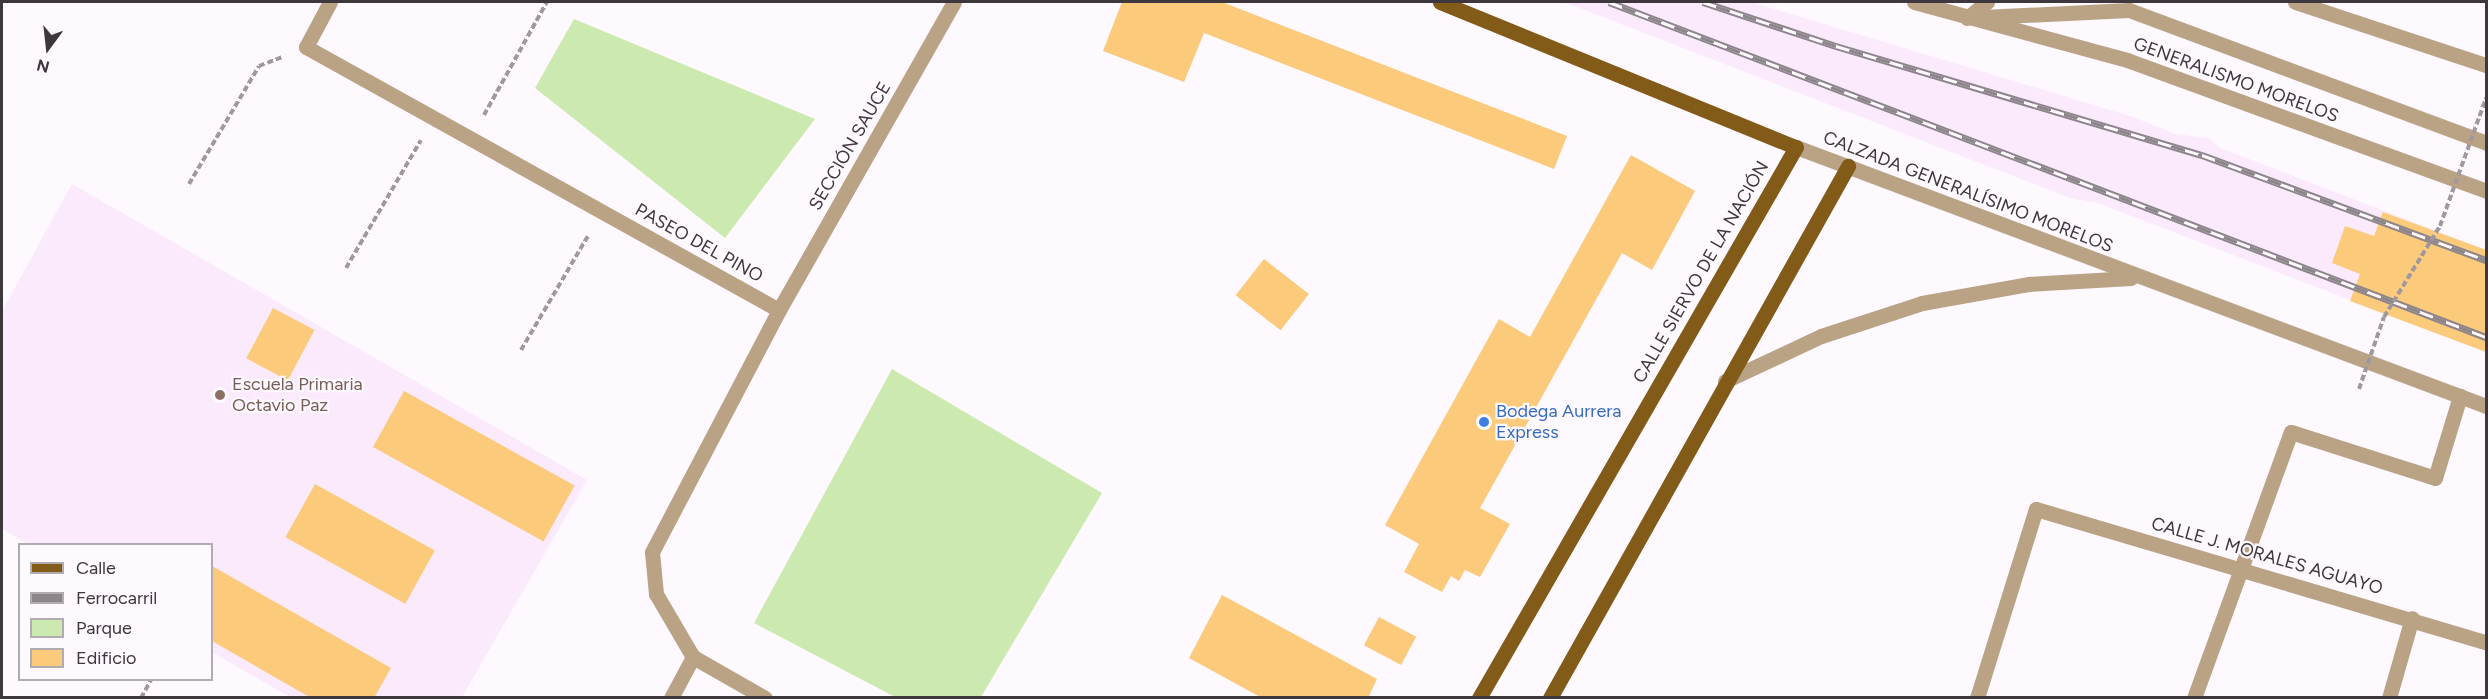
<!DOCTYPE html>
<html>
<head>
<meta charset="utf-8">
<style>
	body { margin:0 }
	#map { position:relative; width:2488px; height:699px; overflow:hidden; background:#fef8ff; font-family:Figtree,sans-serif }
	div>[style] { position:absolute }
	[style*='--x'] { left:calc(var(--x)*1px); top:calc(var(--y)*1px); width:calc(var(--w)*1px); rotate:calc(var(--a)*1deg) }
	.built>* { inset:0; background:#faeafc }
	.green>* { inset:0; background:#cceab0 }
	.building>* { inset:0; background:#fbca7b; transform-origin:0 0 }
	.path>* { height:4px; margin-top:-2px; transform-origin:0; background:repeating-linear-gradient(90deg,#9f999f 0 6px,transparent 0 9px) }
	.minor>* { height:15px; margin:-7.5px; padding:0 7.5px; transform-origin:7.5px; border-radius:7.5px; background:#baa385 }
	.major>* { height:15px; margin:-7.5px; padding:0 7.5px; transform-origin:7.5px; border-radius:7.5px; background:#825b18 }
	.rail>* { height:7px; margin-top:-3.5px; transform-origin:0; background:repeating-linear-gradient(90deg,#fef8ff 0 14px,#8c868c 0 28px); box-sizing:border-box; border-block:2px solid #8c868c }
	.path-bridge>* { height:4px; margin-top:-2px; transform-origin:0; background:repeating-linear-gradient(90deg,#9f999f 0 6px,transparent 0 9px) }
	.dots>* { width:16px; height:16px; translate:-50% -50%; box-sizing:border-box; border:3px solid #fef8ff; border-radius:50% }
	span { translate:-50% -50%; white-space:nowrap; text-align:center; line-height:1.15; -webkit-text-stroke:4.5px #fef8ff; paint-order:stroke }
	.street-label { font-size:18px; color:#3e383e }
	.education-label { font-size:18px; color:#785e54 }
	.left { translate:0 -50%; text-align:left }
	.shop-label { font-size:18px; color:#366cbe }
	.frame { position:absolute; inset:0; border:3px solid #3e383e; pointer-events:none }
	.legend { position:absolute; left:18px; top:543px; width:195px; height:138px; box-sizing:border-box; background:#fef8ff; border:2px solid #b1abb2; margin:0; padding:8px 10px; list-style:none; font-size:18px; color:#3e383e }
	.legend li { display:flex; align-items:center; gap:12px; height:30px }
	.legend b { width:30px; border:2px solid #b1abb2 }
	.north { position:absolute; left:18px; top:18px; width:60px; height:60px; -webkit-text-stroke:4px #fef8ff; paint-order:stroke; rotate:195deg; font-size:16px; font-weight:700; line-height:24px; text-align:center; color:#3e383e }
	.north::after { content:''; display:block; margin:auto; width:21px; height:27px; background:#3e383e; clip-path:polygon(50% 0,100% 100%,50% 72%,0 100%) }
</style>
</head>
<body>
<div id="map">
	<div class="built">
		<i style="clip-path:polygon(1564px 2px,1751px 2px,2133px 117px,2175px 134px,2208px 138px,2220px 148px,2486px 250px,2486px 352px,2095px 202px,2073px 199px)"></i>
		<i style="clip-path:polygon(72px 184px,587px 480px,462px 697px,290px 697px,212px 652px,212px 544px,28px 544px,2px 529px,2px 311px)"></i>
	</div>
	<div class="green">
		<i style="clip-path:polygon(574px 19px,815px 119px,725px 238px,535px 88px)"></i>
		<i style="clip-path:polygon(892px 369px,1102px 493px,981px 697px,895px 697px,754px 623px)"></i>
	</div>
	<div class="building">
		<i style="clip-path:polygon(1122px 2px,1222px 2px,1567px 136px,1554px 169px,1204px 33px,1184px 82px,1103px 51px)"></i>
		<i style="clip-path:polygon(1631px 155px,1695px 191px,1652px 270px,1622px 253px,1480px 508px,1510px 524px,1480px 577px,1465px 570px,1459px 581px,1451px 576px,1442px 592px,1404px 572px,1419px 544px,1385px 525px,1499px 319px,1530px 337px)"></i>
		<i style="clip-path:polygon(2383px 212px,2486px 250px,2486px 352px,2350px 301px,2360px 274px,2332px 263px,2345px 226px,2374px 236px)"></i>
		<i style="left:1264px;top:259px;width:57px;height:46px;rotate:38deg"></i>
		<i style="left:273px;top:308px;width:47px;height:57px;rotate:28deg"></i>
		<i style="left:404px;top:391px;width:195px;height:64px;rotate:29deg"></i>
		<i style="left:315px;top:484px;width:137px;height:61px;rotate:29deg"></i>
		<i style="clip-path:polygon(212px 566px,391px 668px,374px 698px,311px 698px,212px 641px)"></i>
		<i style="clip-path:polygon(1222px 595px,1377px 679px,1368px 698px,1262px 698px,1189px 658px)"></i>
		<i style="left:1379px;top:617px;width:42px;height:32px;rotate:28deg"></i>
	</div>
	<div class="path">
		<i style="--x:484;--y:115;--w:129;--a:-60.9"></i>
		<i style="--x:189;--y:184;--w:137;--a:-59.3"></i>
		<i style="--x:259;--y:66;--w:26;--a:-21"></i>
		<i style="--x:346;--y:268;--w:148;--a:-59.6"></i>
		<i style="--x:521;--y:350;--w:132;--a:-59.6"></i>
		<i style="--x:141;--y:698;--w:21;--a:-61"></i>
	</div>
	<div class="minor">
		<i style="--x:330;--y:2;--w:51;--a:118.1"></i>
		<i style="--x:306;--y:47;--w:541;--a:29.08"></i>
		<i style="--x:1914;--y:2;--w:221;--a:15.2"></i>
		<i style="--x:2127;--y:60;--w:382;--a:20"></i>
		<i style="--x:2295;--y:2;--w:201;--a:18.3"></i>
		<i style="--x:1982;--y:17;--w:147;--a:-2.7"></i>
		<i style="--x:2129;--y:10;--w:381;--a:20.4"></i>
		<i style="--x:1967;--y:18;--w:26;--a:-39"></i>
		<i style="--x:1796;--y:147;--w:737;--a:20.57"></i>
		<i style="--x:1725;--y:381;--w:106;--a:-25.1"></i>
		<i style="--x:1821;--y:336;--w:106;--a:-18.1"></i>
		<i style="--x:1922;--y:303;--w:109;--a:-10.1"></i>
		<i style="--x:2029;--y:284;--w:102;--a:-3.4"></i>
		<i style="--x:671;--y:698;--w:47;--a:-61.8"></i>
		<i style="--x:765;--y:698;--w:83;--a:-150.3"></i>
		<i style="--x:693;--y:657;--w:73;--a:-120.4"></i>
		<i style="--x:656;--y:594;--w:42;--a:-95.4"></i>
		<i style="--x:652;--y:552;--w:273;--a:-62.3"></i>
		<i style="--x:779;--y:310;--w:354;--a:-60.4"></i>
		<i style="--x:1977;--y:698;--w:198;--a:-72.7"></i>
		<i style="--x:2036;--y:509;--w:469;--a:16.5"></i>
		<i style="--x:2194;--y:698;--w:283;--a:-70"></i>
		<i style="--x:2291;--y:432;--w:151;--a:17.7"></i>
		<i style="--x:2435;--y:478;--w:86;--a:-73"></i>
		<i style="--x:2389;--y:698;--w:83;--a:-74"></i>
	</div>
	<div class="major">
		<i style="--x:1440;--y:2;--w:384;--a:22.2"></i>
		<i style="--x:1796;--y:147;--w:636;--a:119.91"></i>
		<i style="--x:1550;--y:698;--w:610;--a:-60.74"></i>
	</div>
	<div class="rail">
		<i style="--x:1609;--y:2;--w:939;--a:20.91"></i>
		<i style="--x:1703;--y:2;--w:140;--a:18.3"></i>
		<i style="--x:1836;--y:46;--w:382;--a:16.6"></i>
		<i style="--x:2202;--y:155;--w:303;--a:20.3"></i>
	</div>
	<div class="path-bridge">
		<i style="--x:2359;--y:389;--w:76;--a:-70.9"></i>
		<i style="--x:2384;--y:317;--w:107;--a:-58.4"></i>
		<i style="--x:2440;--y:226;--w:136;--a:-70.2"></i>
	</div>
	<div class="dots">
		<i style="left:220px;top:395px;background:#8d6e63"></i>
		<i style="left:1484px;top:422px;background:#3f7fe0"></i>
	</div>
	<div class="street-label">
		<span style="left:2236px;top:80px;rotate:20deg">GENERALISMO MORELOS</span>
		<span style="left:850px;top:146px;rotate:-60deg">SECCIÓN SAUCE</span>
		<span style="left:1968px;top:192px;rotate:21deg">CALZADA GENERALÍSIMO MORELOS</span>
		<span style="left:699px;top:243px;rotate:29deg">PASEO DEL PINO</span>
		<span style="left:1701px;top:272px;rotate:-60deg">CALLE SIERVO DE LA NACIÓN</span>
		<span style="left:2267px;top:556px;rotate:16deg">CALLE J. MORALES AGUAYO</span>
	</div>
	<div class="education-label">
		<span class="left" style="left:232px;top:395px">Escuela Primaria<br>Octavio Paz</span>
	</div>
	<div class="shop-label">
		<span class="left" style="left:1496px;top:422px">Bodega Aurrera<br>Express</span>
	</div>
	<div class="frame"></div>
	<ul class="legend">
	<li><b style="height:8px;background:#825b18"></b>Calle</li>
	<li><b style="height:8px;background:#8c868c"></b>Ferrocarril</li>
	<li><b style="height:16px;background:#cceab0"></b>Parque</li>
	<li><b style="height:16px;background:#fbca7b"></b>Edificio</li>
	</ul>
	<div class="north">N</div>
</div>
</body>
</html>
